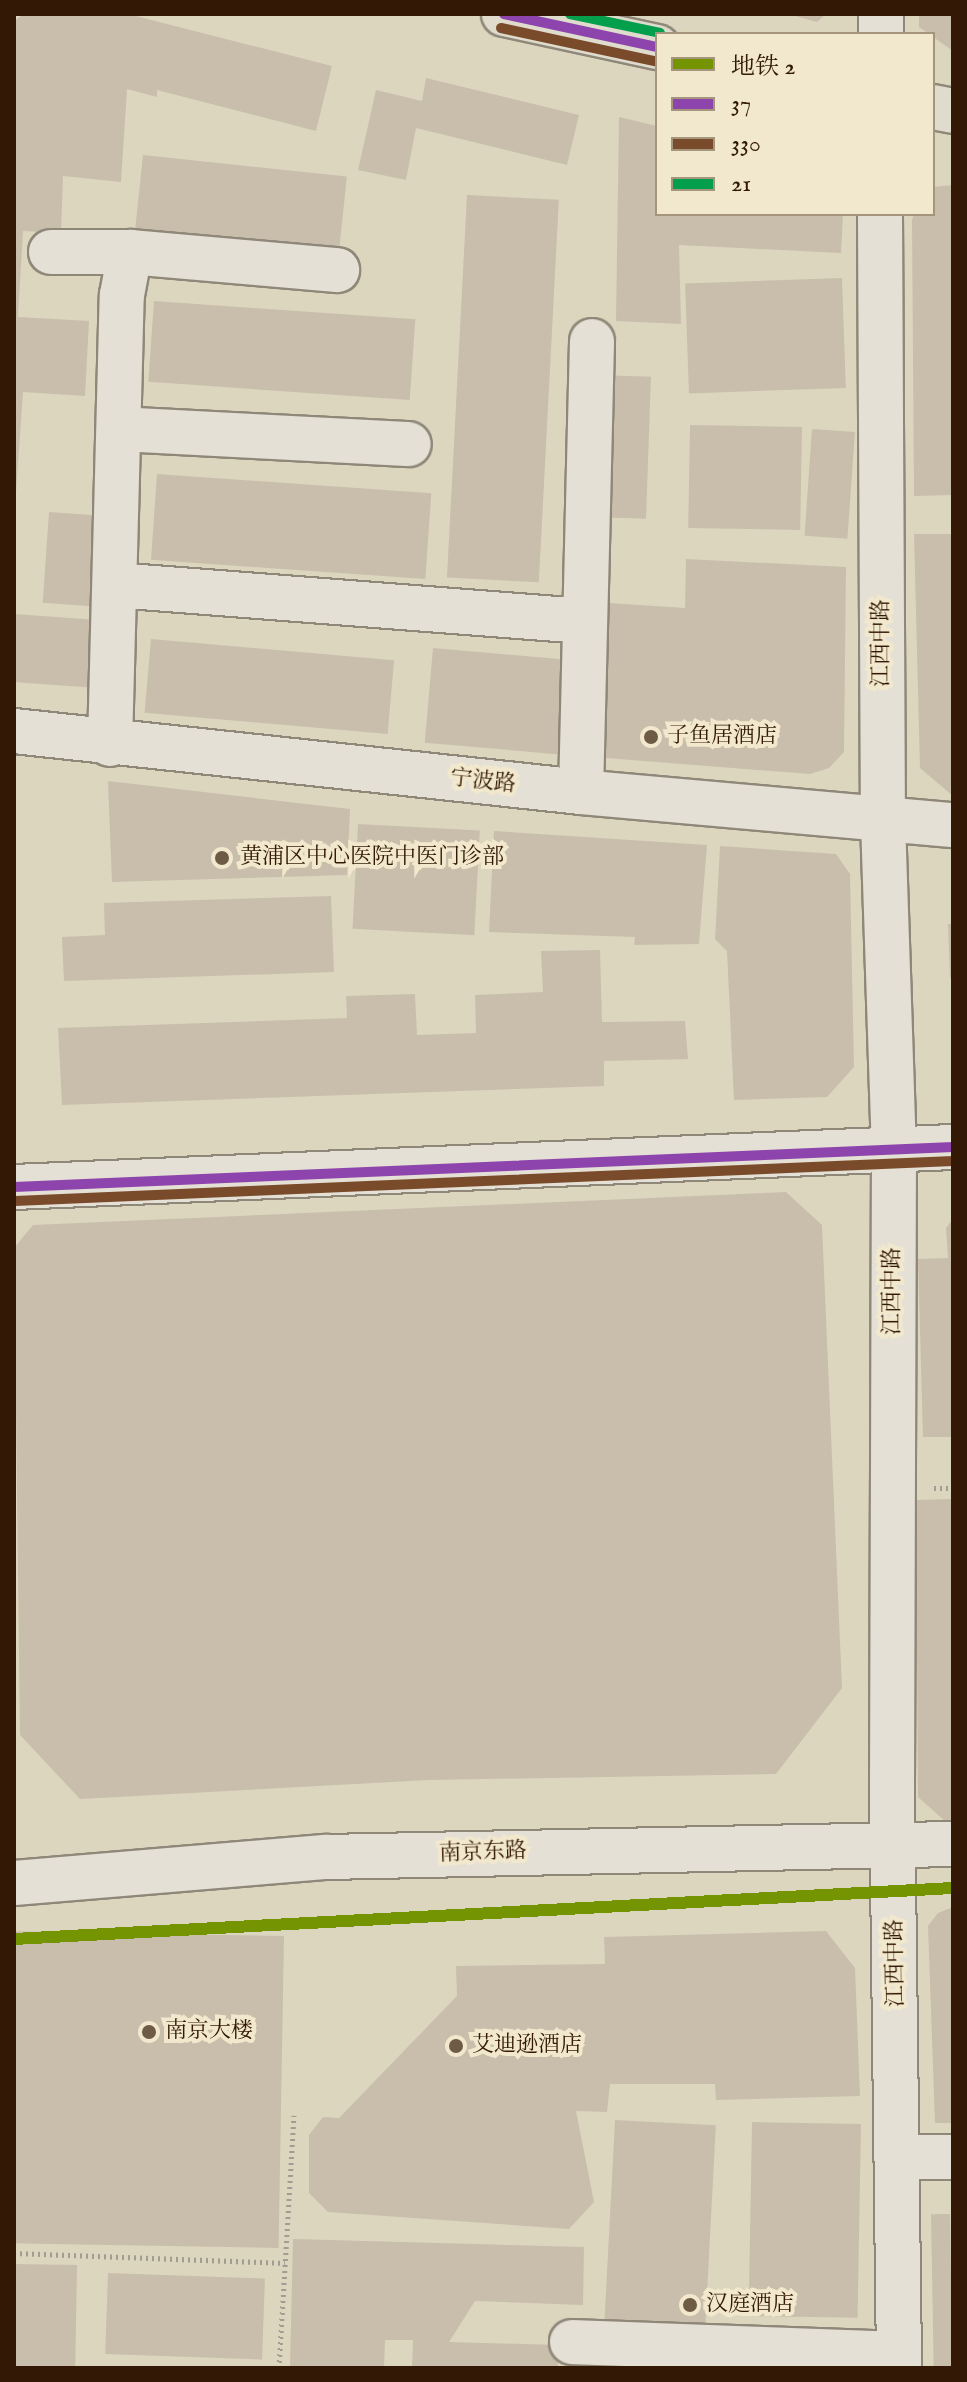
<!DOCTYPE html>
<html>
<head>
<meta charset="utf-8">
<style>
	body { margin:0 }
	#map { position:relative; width:967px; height:2382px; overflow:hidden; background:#dcd6bf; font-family:"IM FELL English","Noto Serif SC",serif }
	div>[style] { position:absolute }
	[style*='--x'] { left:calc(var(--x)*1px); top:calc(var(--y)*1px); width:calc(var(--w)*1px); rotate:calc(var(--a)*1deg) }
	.building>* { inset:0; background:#c9beab; transform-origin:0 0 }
	.path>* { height:5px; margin-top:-2.5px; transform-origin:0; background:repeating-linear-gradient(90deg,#a29c92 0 2px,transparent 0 6px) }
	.roads { filter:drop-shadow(2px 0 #8f8879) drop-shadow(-2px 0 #8f8879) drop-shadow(0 2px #8f8879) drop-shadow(0 -2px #8f8879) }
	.minor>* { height:44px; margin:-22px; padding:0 22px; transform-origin:22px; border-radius:22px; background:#e4e0d5 }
	.major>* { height:44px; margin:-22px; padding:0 22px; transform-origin:22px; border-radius:22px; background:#dfdbcd }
	.bus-1>* { height:10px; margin:-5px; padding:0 5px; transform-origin:5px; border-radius:5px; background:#8e44ad }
	.bus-2>* { height:10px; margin:-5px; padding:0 5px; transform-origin:5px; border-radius:5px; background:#7a4b2a }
	.bus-3>* { height:10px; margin:-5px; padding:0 5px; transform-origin:5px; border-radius:5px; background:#039f4d }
	.metro-1>* { height:12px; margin:-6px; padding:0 6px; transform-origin:6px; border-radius:6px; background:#749402 }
	.dots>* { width:22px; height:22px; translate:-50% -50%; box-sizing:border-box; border:4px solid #f1e8cd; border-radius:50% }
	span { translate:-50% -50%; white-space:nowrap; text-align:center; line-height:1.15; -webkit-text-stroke:8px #f1e8cd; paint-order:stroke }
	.street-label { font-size:22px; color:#331905 }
	.poi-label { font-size:22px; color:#331905 }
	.left { translate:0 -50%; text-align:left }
	.frame { position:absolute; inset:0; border:16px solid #331905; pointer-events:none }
	.legend { position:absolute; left:655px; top:32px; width:280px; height:184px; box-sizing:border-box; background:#f1e8cd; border:2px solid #a5957d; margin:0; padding:10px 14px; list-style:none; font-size:24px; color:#331905 }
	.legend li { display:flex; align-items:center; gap:16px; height:40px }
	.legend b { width:40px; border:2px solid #a5957d }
</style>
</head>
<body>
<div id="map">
	<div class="building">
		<i style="clip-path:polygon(24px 14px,128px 14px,332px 66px,316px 131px,157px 90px,157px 97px,127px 89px,121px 182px,63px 176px,61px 233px,23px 231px,18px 317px,89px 321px,85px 396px,23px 392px,16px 493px,14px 21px)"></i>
		<i style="clip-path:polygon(788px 14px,826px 14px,817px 22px)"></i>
		<i style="clip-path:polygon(919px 14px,953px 14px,953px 51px,919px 27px)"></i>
		<i style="clip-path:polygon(426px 78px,579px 115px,567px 165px,416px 128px,406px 180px,358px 170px,376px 90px,422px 101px)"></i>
		<i style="clip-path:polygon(619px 117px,657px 126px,657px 214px,843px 214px,841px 253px,679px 245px,681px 324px,616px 321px)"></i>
		<i style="left:143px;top:155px;width:205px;height:76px;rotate:6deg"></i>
		<i style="clip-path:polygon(953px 185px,953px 495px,914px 496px,912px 220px,914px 214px,933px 214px,933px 187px)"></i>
		<i style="left:467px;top:195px;width:92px;height:383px;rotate:3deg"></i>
		<i style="left:842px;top:278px;width:110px;height:157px;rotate:88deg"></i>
		<i style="left:154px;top:301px;width:262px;height:81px;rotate:4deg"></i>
		<i style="left:599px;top:375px;width:52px;height:142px;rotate:2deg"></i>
		<i style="left:690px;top:425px;width:112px;height:103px;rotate:1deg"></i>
		<i style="left:812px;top:429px;width:43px;height:107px;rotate:4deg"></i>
		<i style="left:157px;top:474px;width:275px;height:86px;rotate:4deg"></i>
		<i style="left:49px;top:512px;width:56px;height:91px;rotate:4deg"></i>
		<i style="clip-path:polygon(914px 534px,953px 534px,953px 796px,920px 768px)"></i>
		<i style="clip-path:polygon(686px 559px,846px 567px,844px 752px,829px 768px,810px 774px,606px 758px,609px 603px,685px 608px)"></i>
		<i style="left:14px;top:614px;width:81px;height:68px;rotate:4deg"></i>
		<i style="left:151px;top:639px;width:244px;height:74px;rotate:5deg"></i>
		<i style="left:433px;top:648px;width:138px;height:95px;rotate:5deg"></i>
		<i style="clip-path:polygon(108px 781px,350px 809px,347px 875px,112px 882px)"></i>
		<i style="left:358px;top:824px;width:122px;height:105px;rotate:3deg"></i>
		<i style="clip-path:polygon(494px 831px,707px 845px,699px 944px,634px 945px,635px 937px,489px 932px)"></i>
		<i style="clip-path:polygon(720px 846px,836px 854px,850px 874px,854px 1067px,827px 1097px,734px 1100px,727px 951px,715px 939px)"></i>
		<i style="clip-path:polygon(331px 896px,334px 972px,64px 981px,62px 937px,105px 935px,104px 903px)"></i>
		<i style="clip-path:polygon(948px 924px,953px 924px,953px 978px,950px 978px)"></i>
		<i style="clip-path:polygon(600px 950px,602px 1022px,685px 1021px,688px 1059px,604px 1061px,604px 1086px,62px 1105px,58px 1028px,347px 1018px,346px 996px,415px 994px,417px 1035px,476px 1033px,475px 995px,543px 992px,541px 951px)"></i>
		<i style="clip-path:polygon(786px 1192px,822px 1225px,842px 1688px,776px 1774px,429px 1780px,80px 1799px,20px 1735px,14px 1248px,33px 1225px)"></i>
		<i style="clip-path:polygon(953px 1219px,953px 1437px,923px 1437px,918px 1259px,948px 1258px,946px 1228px)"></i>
		<i style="clip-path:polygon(953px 1499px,953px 1820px,945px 1821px,918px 1797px,916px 1500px)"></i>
		<i style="clip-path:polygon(953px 1907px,953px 2123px,935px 2123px,928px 1926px,938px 1913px)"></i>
		<i style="clip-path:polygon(826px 1931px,855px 1968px,860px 2096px,716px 2100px,715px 2084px,610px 2084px,607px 2112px,576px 2111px,594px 2202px,569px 2229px,328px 2212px,309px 2193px,309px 2135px,323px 2117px,339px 2118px,457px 1996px,456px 1966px,605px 1964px,604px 1937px)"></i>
		<i style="left:284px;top:1936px;width:312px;height:270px;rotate:91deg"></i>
		<i style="left:615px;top:2120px;width:101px;height:203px;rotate:3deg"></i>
		<i style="left:752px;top:2122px;width:109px;height:194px;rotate:1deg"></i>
		<i style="left:950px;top:2214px;width:154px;height:19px;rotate:89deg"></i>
		<i style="clip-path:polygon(293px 2239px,584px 2247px,583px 2305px,475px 2301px,449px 2342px,558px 2345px,558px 2368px,412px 2368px,413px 2340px,385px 2340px,384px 2368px,290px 2368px)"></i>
		<i style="left:14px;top:2264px;width:63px;height:104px;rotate:1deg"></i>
		<i style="left:108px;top:2273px;width:157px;height:81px;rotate:2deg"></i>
	</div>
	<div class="path">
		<i style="--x:934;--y:1488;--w:19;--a:0"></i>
		<i style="--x:14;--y:2253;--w:271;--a:2.1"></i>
		<i style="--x:279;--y:2368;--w:253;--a:-86.6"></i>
	</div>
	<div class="roads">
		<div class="minor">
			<i style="--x:881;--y:34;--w:20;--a:-90"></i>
			<i style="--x:880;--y:214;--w:607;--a:89.72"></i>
			<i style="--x:883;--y:821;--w:328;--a:88.1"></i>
			<i style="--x:894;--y:1149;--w:642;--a:90.18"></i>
			<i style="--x:892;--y:1791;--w:577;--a:89.3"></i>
			<i style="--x:51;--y:252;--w:79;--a:0"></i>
			<i style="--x:130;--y:252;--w:208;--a:5"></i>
			<i style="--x:119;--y:429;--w:290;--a:3"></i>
			<i style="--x:115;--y:585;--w:470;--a:4.4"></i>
			<i style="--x:14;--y:731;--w:570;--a:6.14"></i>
			<i style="--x:581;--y:792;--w:373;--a:5.1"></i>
			<i style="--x:110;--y:744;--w:449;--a:-88.5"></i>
			<i style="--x:122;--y:295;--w:44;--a:-79.5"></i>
			<i style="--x:581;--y:792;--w:451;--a:-88.6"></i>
			<i style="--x:14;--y:1187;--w:940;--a:-2.44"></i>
			<i style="--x:14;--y:1883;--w:313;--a:-4.8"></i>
			<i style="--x:326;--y:1857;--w:627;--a:-1.19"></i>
			<i style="--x:898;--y:2157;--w:55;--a:0"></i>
			<i style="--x:572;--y:2342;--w:327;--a:2.1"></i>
		</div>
		<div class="major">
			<i style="--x:504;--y:14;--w:157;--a:12.2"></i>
			<i style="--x:933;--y:107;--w:20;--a:11"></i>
		</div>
	</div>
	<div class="bus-1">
		<i style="--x:504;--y:14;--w:157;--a:12.2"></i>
		<i style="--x:14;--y:1187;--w:940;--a:-2.44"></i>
	</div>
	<div class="bus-2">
		<i style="--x:501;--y:28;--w:157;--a:12.2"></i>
		<i style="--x:15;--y:1201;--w:939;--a:-2.44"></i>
	</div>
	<div class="bus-3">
		<i style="--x:570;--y:14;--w:92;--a:11.9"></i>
	</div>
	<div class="metro-1">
		<i style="--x:14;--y:1939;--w:940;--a:-3.11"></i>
	</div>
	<div class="dots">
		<i style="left:651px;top:737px;background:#6e5b46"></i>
		<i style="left:222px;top:858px;background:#6e5b46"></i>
		<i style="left:149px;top:2032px;background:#6e5b46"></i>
		<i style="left:456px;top:2046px;background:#6e5b46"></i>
		<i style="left:690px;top:2305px;background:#6e5b46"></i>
	</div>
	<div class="street-label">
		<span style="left:882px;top:643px;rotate:-90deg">江西中路</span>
		<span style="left:483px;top:782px;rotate:6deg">宁波路</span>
		<span style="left:893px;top:1291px;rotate:-90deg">江西中路</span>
		<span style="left:483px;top:1853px;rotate:-2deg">南京东路</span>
		<span style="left:896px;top:1963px;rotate:-91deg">江西中路</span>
	</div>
	<div class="poi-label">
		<span class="left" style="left:667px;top:737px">子鱼居酒店</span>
		<span class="left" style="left:240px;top:858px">黄浦区中心医院中医门诊部</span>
		<span class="left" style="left:165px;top:2032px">南京大楼</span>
		<span class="left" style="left:472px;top:2046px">艾迪逊酒店</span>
		<span class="left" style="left:706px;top:2305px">汉庭酒店</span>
	</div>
	<div class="frame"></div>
	<ul class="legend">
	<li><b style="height:10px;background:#749402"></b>地铁 2</li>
	<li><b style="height:10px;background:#8e44ad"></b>37</li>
	<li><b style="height:10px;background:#7a4b2a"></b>330</li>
	<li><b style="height:10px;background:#039f4d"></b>21</li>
	</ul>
</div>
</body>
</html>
